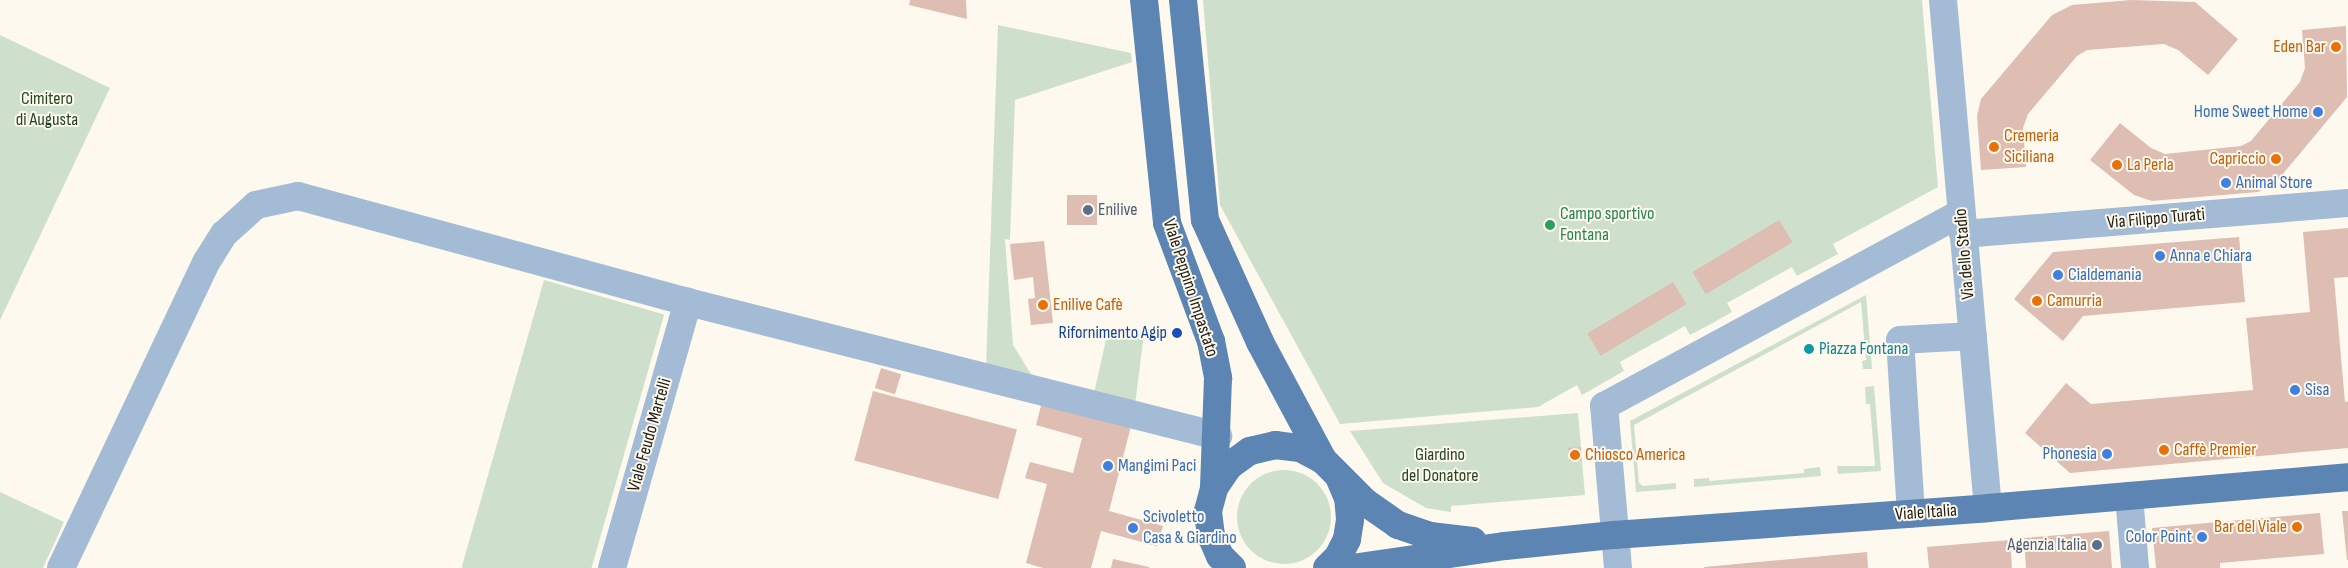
<!DOCTYPE html>
<html>
<head>
<meta charset="utf-8">
<style>
	body { margin:0 }
	#map { position:relative; width:2348px; height:568px; overflow:hidden; background:#fdf9ef; font-family:"Sofia Sans Condensed",sans-serif }
	div>[style] { position:absolute }
	[style*='--x'] { left:calc(var(--x)*1px); top:calc(var(--y)*1px); width:calc(var(--w)*1px); rotate:calc(var(--a)*1deg) }
	.green>* { inset:0; background:#cee0cb; transform-origin:0 0 }
	.round { border-radius:50% }
	.building>* { inset:0; background:#debdb2; transform-origin:0 0 }
	.minor>* { height:28px; margin:-14px; padding:0 14px; transform-origin:14px; border-radius:14px; background:#a4bbd5 }
	.major>* { height:28px; margin:-14px; padding:0 14px; transform-origin:14px; border-radius:14px; background:#5c85b4 }
	.dots>* { width:14px; height:14px; translate:-50% -50%; box-sizing:border-box; border:2px solid #fdf9ef; border-radius:50% }
	span { translate:-50% -50%; white-space:nowrap; text-align:center; line-height:1.15; -webkit-text-stroke:4px #fdf9ef; paint-order:stroke }
	.food-label { font-size:18px; color:#c56008 }
	.right { translate:-100% -50%; text-align:right }
	.left { translate:0 -50%; text-align:left }
	.park-label { font-size:18px; color:#264520 }
	.shop-label { font-size:18px; color:#366cbe }
	.service-label { font-size:18px; color:#4e5e75 }
	.leisure-label { font-size:18px; color:#27864d }
	.street-label { font-size:18px; color:#1f1b12 }
	.transit-label { font-size:18px; color:#164399 }
	.culture-label { font-size:18px; color:#0d838f }
</style>
</head>
<body>
<div id="map">
	<div class="green">
		<i style="clip-path:polygon(1203px 0,1922px 0,1938px 187px,1833px 244px,1838px 254px,1797px 276px,1792px 267px,1727px 303px,1732px 312px,1711px 324px,1690px 335px,1685px 326px,1620px 362px,1624px 371px,1582px 395px,1577px 385px,1538px 407px,1340px 424px,1220px 205px)"></i>
		<i style="clip-path:polygon(998px 25px,1131px 53px,1132px 62px,1015px 100px,1010px 240px,1005px 239px,1013px 345px,1034px 379px,986px 368px)"></i>
		<i style="clip-path:polygon(0 35px,110px 88px,0 320px)"></i>
		<i style="left:544px;top:280px;width:125px;height:299px;rotate:16deg"></i>
		<i style="clip-path:polygon(1866px 295px,1872px 369px,1863px 369px,1862px 361px,1866px 360px,1861px 302px,1634px 425px,1639px 483px,1643px 486px,1676px 483px,1676px 489px,1636px 492px,1630px 421px)"></i>
		<i style="clip-path:polygon(1144px 333px,1135px 405px,1094px 393px,1106px 340px)"></i>
		<i style="clip-path:polygon(1874px 386px,1881px 471px,1838px 474px,1837px 466px,1875px 466px,1870px 404px,1866px 404px,1865px 387px)"></i>
		<i style="clip-path:polygon(1578px 413px,1581px 447px,1568px 449px,1569px 462px,1582px 461px,1585px 495px,1451px 506px,1451px 512px,1426px 508px,1383px 483px,1350px 431px)"></i>
		<i style="clip-path:polygon(1820px 467px,1821px 476px,1694px 487px,1694px 479px,1709px 478px,1709px 481px,1804px 473px,1804px 469px)"></i>
		<i class="round" style="left:1237px;top:470px;width:94px;height:94px"></i>
		<i style="clip-path:polygon(0 492px,64px 522px,43px 568px,0 568px)"></i>
	</div>
	<div class="building">
		<i style="clip-path:polygon(910px 0,966px 0,967px 19px,909px 5px)"></i>
		<i style="clip-path:polygon(2131px 0,2195px 2px,2238px 39px,2208px 75px,2178px 50px,2164px 44px,2087px 50px,2077px 56px,2028px 114px,2023px 128px,2026px 167px,1981px 170px,1977px 116px,1981px 99px,2052px 15px,2072px 5px)"></i>
		<i style="clip-path:polygon(2346px 26px,2347px 97px,2277px 181px,2267px 187px,2258px 192px,2152px 201px,2134px 195px,2090px 160px,2120px 123px,2151px 148px,2165px 154px,2241px 146px,2251px 141px,2300px 82px,2305px 68px,2302px 30px)"></i>
		<i style="left:1097px;top:195px;width:30px;height:30px;rotate:90deg"></i>
		<i style="left:1779px;top:220px;width:26px;height:101px;rotate:59deg"></i>
		<i style="clip-path:polygon(2348px 228px,2348px 277px,2334px 278px,2345px 402px,2348px 401px,2348px 448px,2070px 473px,2025px 433px,2066px 383px,2091px 404px,2253px 390px,2246px 318px,2310px 312px,2303px 232px)"></i>
		<i style="clip-path:polygon(2239px 237px,2245px 302px,2083px 316px,2063px 341px,2014px 299px,2053px 252px)"></i>
		<i style="clip-path:polygon(1044px 241px,1053px 323px,1031px 325px,1028px 299px,1035px 298px,1033px 277px,1014px 280px,1010px 244px)"></i>
		<i style="left:1673px;top:282px;width:26px;height:100px;rotate:59deg"></i>
		<i style="left:881px;top:368px;width:21px;height:21px;rotate:17deg"></i>
		<i style="left:873px;top:391px;width:149px;height:72px;rotate:15deg"></i>
		<i style="clip-path:polygon(1042px 402px,1131px 426px,1109px 511px,1163px 526px,1157px 546px,1101px 531px,1091px 568px,1043px 568px,1026px 563px,1047px 484px,1025px 478px,1030px 462px,1073px 473px,1082px 438px,1036px 425px)"></i>
		<i style="left:1581px;top:447px;width:14px;height:13px;rotate:86deg"></i>
		<i style="clip-path:polygon(2342px 511px,2348px 511px,2348px 560px,2347px 560px)"></i>
		<i style="clip-path:polygon(2320px 513px,2324px 554px,2220px 563px,2220px 568px,2156px 568px,2152px 528px)"></i>
		<i style="clip-path:polygon(2109px 531px,2112px 568px,2026px 568px,2024px 538px)"></i>
		<i style="clip-path:polygon(2010px 540px,2012px 568px,1929px 568px,1927px 547px)"></i>
		<i style="clip-path:polygon(1867px 552px,1868px 568px,1704px 568px,1704px 567px)"></i>
		<i style="clip-path:polygon(1113px 559px,1149px 567px,1149px 568px,1111px 568px)"></i>
	</div>
	<div class="minor">
		<i style="--x:1943;--y:0;--w:510;--a:84.94"></i>
		<i style="--x:1963;--y:234;--w:386;--a:-4.6"></i>
		<i style="--x:2129;--y:496;--w:72;--a:85.2"></i>
		<i style="--x:1911;--y:514;--w:174;--a:-93.6"></i>
		<i style="--x:1900;--y:340;--w:73;--a:-3.1"></i>
		<i style="--x:61;--y:568;--w:340;--a:-64.6"></i>
		<i style="--x:207;--y:261;--w:32;--a:-58"></i>
		<i style="--x:224;--y:234;--w:43;--a:-42.2"></i>
		<i style="--x:256;--y:205;--w:43;--a:-12.1"></i>
		<i style="--x:298;--y:196;--w:404;--a:15.2"></i>
		<i style="--x:688;--y:302;--w:547;--a:14.19"></i>
		<i style="--x:612;--y:568;--w:277;--a:-74.1"></i>
		<i style="--x:1618;--y:568;--w:163;--a:-94.9"></i>
		<i style="--x:1604;--y:406;--w:406;--a:-28.4"></i>
	</div>
	<div class="major">
		<i style="--x:1144;--y:0;--w:224;--a:84.1"></i>
		<i style="--x:1167;--y:223;--w:126;--a:69.6"></i>
		<i style="--x:1211;--y:341;--w:38;--a:79"></i>
		<i style="--x:1218;--y:378;--w:110;--a:92.1"></i>
		<i style="--x:1183;--y:0;--w:221;--a:84.3"></i>
		<i style="--x:1205;--y:220;--w:134;--a:65.7"></i>
		<i style="--x:1260;--y:342;--w:134;--a:61.9"></i>
		<i style="--x:1232;--y:568;--w:17;--a:-135"></i>
		<i style="--x:1220;--y:556;--w:22;--a:-114"></i>
		<i style="--x:1211;--y:536;--w:25;--a:-97"></i>
		<i style="--x:1208;--y:511;--w:24;--a:-75"></i>
		<i style="--x:1214;--y:488;--w:27;--a:-56"></i>
		<i style="--x:1229;--y:466;--w:26;--a:-36"></i>
		<i style="--x:1250;--y:451;--w:26;--a:-13"></i>
		<i style="--x:1275;--y:445;--w:25;--a:7"></i>
		<i style="--x:1300;--y:448;--w:26;--a:28"></i>
		<i style="--x:1323;--y:460;--w:59;--a:45"></i>
		<i style="--x:1365;--y:502;--w:40;--a:34.9"></i>
		<i style="--x:1398;--y:525;--w:34;--a:19"></i>
		<i style="--x:1430;--y:536;--w:43;--a:6.6"></i>
		<i style="--x:1327;--y:568;--w:16;--a:-45"></i>
		<i style="--x:1338;--y:557;--w:20;--a:-63"></i>
		<i style="--x:1347;--y:539;--w:20;--a:-81"></i>
		<i style="--x:1350;--y:519;--w:21;--a:-95"></i>
		<i style="--x:1348;--y:498;--w:21;--a:-113"></i>
		<i style="--x:1352;--y:568;--w:155;--a:-8.2"></i>
		<i style="--x:1505;--y:546;--w:110;--a:-5.8"></i>
		<i style="--x:1614;--y:535;--w:375;--a:-4.1"></i>
		<i style="--x:1988;--y:508;--w:361;--a:-4.9"></i>
	</div>
	<div class="dots">
		<i style="left:2336px;top:47px;background:#e8710a"></i>
		<i style="left:2318px;top:112px;background:#3f7fe0"></i>
		<i style="left:1994px;top:147px;background:#e8710a"></i>
		<i style="left:2276px;top:159px;background:#e8710a"></i>
		<i style="left:2117px;top:165px;background:#e8710a"></i>
		<i style="left:2226px;top:183px;background:#3f7fe0"></i>
		<i style="left:1088px;top:210px;background:#5c6f8a"></i>
		<i style="left:1550px;top:225px;background:#2e9e5b"></i>
		<i style="left:2160px;top:256px;background:#3f7fe0"></i>
		<i style="left:2058px;top:275px;background:#3f7fe0"></i>
		<i style="left:2037px;top:301px;background:#e8710a"></i>
		<i style="left:1043px;top:305px;background:#e8710a"></i>
		<i style="left:1177px;top:333px;background:#1a4fb4"></i>
		<i style="left:1809px;top:349px;background:#0f9aa8"></i>
		<i style="left:2295px;top:390px;background:#3f7fe0"></i>
		<i style="left:2164px;top:450px;background:#e8710a"></i>
		<i style="left:2107px;top:454px;background:#3f7fe0"></i>
		<i style="left:1575px;top:455px;background:#e8710a"></i>
		<i style="left:1108px;top:466px;background:#3f7fe0"></i>
		<i style="left:2297px;top:527px;background:#e8710a"></i>
		<i style="left:1133px;top:528px;background:#3f7fe0"></i>
		<i style="left:2202px;top:537px;background:#3f7fe0"></i>
		<i style="left:2097px;top:545px;background:#5c6f8a"></i>
	</div>
	<div class="food-label">
		<span class="right" style="left:2326px;top:47px">Eden Bar</span>
		<span class="left" style="left:2004px;top:147px">Cremeria<br>Siciliana</span>
		<span class="right" style="left:2266px;top:159px">Capriccio</span>
		<span class="left" style="left:2127px;top:165px">La Perla</span>
		<span class="left" style="left:2047px;top:301px">Camurria</span>
		<span class="left" style="left:1053px;top:305px">Enilive Cafè</span>
		<span class="left" style="left:2174px;top:450px">Caffè Premier</span>
		<span class="left" style="left:1585px;top:455px">Chiosco America</span>
		<span class="right" style="left:2287px;top:527px">Bar del Viale</span>
	</div>
	<div class="park-label">
		<span style="left:47px;top:110px">Cimitero<br>di Augusta</span>
		<span style="left:1440px;top:466px">Giardino<br>del Donatore</span>
	</div>
	<div class="shop-label">
		<span class="right" style="left:2308px;top:112px">Home Sweet Home</span>
		<span class="left" style="left:2236px;top:183px">Animal Store</span>
		<span class="left" style="left:2170px;top:256px">Anna e Chiara</span>
		<span class="left" style="left:2068px;top:275px">Cialdemania</span>
		<span class="left" style="left:2305px;top:390px">Sisa</span>
		<span class="right" style="left:2097px;top:454px">Phonesia</span>
		<span class="left" style="left:1118px;top:466px">Mangimi Paci</span>
		<span class="left" style="left:1143px;top:528px">Scivoletto<br>Casa &amp; Giardino</span>
		<span class="right" style="left:2192px;top:537px">Color Point</span>
	</div>
	<div class="service-label">
		<span class="left" style="left:1098px;top:210px">Enilive</span>
		<span class="right" style="left:2087px;top:545px">Agenzia Italia</span>
	</div>
	<div class="leisure-label">
		<span class="left" style="left:1560px;top:225px">Campo sportivo<br>Fontana</span>
	</div>
	<div class="street-label">
		<span style="left:2156px;top:219px;rotate:-5deg">Via Filippo Turati</span>
		<span style="left:1965px;top:254px;rotate:-95deg">Via dello Stadio</span>
		<span style="left:1190px;top:288px;rotate:72deg">Viale Peppino Impastato</span>
		<span style="left:650px;top:435px;rotate:-74deg">Viale Feudo Martelli</span>
		<span style="left:1926px;top:513px;rotate:-4deg">Viale Italia</span>
	</div>
	<div class="transit-label">
		<span class="right" style="left:1167px;top:333px">Rifornimento Agip</span>
	</div>
	<div class="culture-label">
		<span class="left" style="left:1819px;top:349px">Piazza Fontana</span>
	</div>
</div>
</body>
</html>
